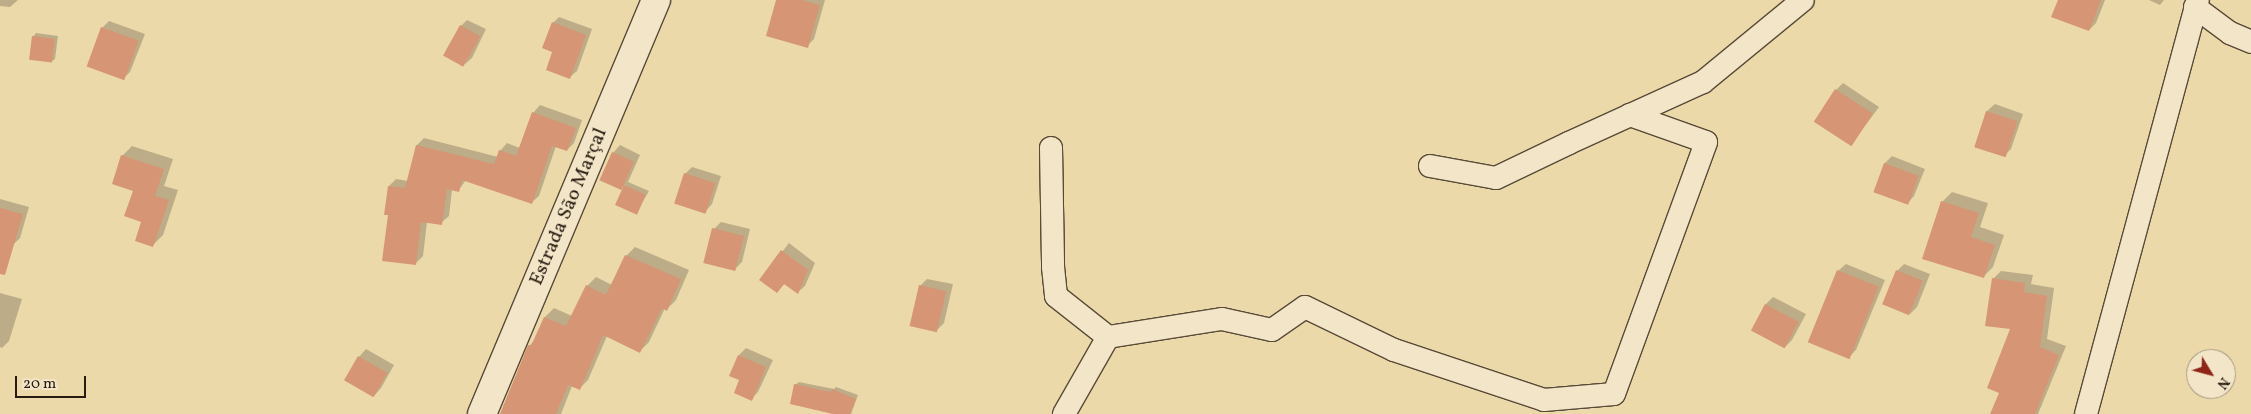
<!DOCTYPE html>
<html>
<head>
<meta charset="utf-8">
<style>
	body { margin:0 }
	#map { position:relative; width:2251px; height:414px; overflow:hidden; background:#ecd9aa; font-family:Vollkorn,serif }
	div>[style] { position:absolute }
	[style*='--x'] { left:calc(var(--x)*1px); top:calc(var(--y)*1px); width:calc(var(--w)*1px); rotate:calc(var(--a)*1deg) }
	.shadow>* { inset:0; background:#0003 }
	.building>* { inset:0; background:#d69574; transform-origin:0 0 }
	.roads { filter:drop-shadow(1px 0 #584a37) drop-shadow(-1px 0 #584a37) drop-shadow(0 1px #584a37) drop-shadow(0 -1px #584a37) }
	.street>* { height:22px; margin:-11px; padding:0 11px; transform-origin:11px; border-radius:11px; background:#f3e6c8 }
	.secondary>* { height:28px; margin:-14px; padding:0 14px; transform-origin:14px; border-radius:14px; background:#f3e6c8 }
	span { translate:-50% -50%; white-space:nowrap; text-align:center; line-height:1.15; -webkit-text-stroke:4px #f3e6c8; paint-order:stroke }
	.street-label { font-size:20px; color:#271b11 }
	.north { position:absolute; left:2186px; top:349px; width:50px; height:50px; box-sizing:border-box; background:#f3e6c8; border:1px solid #a1957f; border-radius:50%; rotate:127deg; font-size:14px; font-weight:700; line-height:20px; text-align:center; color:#271b11 }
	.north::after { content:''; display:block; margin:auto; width:18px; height:22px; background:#8f2418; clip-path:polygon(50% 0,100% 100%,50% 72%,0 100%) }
	.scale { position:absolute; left:15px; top:376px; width:71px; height:22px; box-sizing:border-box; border:2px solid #271b11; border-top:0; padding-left:6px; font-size:15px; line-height:18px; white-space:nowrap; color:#271b11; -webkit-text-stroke:4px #f3e6c8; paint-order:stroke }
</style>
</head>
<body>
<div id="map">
	<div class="shadow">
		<i style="clip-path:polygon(0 0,18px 0,10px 7px,0 6px)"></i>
		<i style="clip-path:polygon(778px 0,825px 0,814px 39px,807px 46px)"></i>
		<i style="clip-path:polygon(2059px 0,2105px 0,2096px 23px,2089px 30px)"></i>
		<i style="clip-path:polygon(2149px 0,2164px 0,2160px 5px)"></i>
		<i style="clip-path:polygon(559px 17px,592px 29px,577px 71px,570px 77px,554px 51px,553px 23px)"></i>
		<i style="clip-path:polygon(467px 20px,486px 29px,472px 58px,465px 64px,461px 26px)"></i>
		<i style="clip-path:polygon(109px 21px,145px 34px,130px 72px,123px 79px,102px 28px)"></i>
		<i style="clip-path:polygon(36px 33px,58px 36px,55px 59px,51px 62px,33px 37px)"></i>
		<i style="clip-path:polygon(1843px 83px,1879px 107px,1851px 145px,1836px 90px)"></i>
		<i style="clip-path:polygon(1995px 104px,2023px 114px,2011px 149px,2004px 156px,1975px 147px,1987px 111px)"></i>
		<i style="clip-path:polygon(540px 105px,582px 120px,574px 143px,567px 150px,556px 146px,539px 196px,531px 203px,466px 180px,458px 191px,452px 190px,449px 216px,441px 223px,427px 222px,423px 256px,416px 263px,389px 214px,389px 186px,396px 179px,408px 181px,417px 145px,424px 138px,498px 157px,500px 151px,507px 143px,520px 148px,533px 113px)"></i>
		<i style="clip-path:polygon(620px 145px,640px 155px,628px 182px,649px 191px,636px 213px,617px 204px,626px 184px,621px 189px,613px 153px)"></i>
		<i style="clip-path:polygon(132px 146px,173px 159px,164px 186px,178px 190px,163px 235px,153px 245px,122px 156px)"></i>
		<i style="clip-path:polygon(1892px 156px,1925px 169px,1914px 196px,1907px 204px,1874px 191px,1885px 163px)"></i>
		<i style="clip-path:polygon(692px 167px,721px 176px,712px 204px,705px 212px,685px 174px)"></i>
		<i style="clip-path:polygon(1952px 192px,1988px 203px,1980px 227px,2004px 235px,1993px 267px,1983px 277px,1942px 202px)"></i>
		<i style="clip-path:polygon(0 199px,29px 207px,20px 238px,13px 245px,0 241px)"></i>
		<i style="clip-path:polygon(721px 222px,750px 229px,742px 262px,734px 270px,714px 229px)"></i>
		<i style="clip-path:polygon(789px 243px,815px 263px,805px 286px,798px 292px,785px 283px,777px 292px,761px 279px)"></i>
		<i style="clip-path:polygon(635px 247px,689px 270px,676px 300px,667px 309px,665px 308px,649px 342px,640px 351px,607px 336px,588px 380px,579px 389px,572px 386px,561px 414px,500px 414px,529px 346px,535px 340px,545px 317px,554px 308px,572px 316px,587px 286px,596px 277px,612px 285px,626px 256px)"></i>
		<i style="clip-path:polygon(1846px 264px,1885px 280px,1856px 350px,1849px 357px,1838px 271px)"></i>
		<i style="clip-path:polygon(1904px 264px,1930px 274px,1917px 307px,1910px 314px,1897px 271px)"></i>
		<i style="clip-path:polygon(2001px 271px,2033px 275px,2031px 284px,2054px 288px,2047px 339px,2066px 346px,2038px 414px,1992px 414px,2001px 392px,2011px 328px,1993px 279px)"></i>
		<i style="clip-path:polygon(927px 279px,953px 284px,944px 323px,937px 330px,920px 286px)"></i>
		<i style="clip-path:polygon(0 293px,22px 299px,9px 341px,2px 348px,0 347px)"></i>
		<i style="clip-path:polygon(1773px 297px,1806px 314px,1792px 340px,1785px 347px,1753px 331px,1766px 304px)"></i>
		<i style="clip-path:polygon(746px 348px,773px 360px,758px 392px,751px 399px,741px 379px,731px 375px,739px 355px)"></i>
		<i style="clip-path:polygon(366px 349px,394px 365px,381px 388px,374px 396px,359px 357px)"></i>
		<i style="clip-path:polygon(799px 382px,834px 389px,836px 387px,858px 395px,851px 414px,836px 414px,795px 385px)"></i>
	</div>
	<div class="building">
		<i style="clip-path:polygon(776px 0,801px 0,820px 5px,808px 48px,766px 36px)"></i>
		<i style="clip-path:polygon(2058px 0,2101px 0,2089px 31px,2051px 17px)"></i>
		<i style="clip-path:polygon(552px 22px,586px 35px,570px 79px,546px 70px,552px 52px,542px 48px)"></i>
		<i style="left:460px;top:25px;width:23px;height:35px;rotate:29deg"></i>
		<i style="left:101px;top:27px;width:40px;height:42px;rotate:20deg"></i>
		<i style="left:32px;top:36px;width:23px;height:24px;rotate:7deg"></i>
		<i style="left:1835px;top:89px;width:45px;height:39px;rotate:33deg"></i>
		<i style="left:1986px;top:111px;width:33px;height:38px;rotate:18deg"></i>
		<i style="clip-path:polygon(532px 112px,576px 128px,567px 151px,552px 146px,532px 204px,462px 180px,459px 192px,447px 189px,442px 225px,421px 222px,416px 265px,382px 261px,388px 215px,384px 215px,388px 186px,405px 188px,416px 145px,494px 164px,499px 150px,516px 156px)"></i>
		<i style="left:612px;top:152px;width:24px;height:31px;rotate:24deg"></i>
		<i style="clip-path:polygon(121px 155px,164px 169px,155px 196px,169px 200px,153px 247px,135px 241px,141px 222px,124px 216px,133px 191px,112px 184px)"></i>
		<i style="left:1884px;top:163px;width:37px;height:31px;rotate:20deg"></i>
		<i style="left:684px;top:173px;width:33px;height:32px;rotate:18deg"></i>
		<i style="left:624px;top:185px;width:24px;height:22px;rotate:24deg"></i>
		<i style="clip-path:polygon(1941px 201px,1979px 213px,1971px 237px,1995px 245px,1984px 278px,1922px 259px)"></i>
		<i style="clip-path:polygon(0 208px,23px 214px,5px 275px,0 274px)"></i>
		<i style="left:712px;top:228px;width:33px;height:36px;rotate:14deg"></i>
		<i style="clip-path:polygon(781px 250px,808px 270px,798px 294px,784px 284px,777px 293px,759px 280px)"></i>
		<i style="clip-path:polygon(625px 255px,681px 279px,667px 311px,662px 308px,640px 353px,603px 335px,580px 390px,568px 385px,556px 414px,500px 414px,528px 345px,531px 346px,544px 317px,566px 326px,586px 285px,606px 295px)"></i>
		<i style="left:1837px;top:270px;width:45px;height:78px;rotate:22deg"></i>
		<i style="left:1896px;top:270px;width:29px;height:37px;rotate:22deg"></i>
		<i style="clip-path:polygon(1992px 278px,2025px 283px,2024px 292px,2047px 296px,2040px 347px,2059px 355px,2035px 414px,1990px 414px,1999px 393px,1987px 388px,2010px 329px,1985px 326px)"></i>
		<i style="left:919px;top:285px;width:28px;height:42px;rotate:13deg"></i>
		<i style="left:1765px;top:304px;width:38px;height:30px;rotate:28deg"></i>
		<i style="clip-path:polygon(738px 355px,766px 367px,752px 401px,734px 393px,739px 380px,729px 376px)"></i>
		<i style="left:358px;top:356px;width:34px;height:28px;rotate:30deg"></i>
		<i style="clip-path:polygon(794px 384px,831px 392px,832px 389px,856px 399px,850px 414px,833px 414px,790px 404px)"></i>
	</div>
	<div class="roads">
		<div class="street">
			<i style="--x:2195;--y:7;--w:44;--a:36.6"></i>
			<i style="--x:2230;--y:33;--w:23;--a:23"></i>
			<i style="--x:1051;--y:148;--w:119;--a:89"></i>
			<i style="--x:1053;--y:267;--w:29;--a:84"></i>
			<i style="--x:1056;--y:296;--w:66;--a:38.3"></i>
			<i style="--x:1430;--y:166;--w:67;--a:10.3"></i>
			<i style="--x:1496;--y:178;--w:81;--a:-25.6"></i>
			<i style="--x:1569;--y:143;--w:147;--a:-24.5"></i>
			<i style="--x:1703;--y:82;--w:129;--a:-39.4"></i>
			<i style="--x:1064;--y:414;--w:89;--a:-60.3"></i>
			<i style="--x:1108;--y:337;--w:115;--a:-9"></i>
			<i style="--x:1222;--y:319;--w:51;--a:12.4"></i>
			<i style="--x:1272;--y:330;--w:40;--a:-34.9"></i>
			<i style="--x:1305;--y:307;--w:99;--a:25.8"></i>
			<i style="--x:1394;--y:350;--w:158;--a:18.4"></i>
			<i style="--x:1544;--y:400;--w:70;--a:-4.9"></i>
			<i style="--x:1614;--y:394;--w:268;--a:-69.9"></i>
			<i style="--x:1706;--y:142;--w:81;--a:-160.4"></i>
			<i style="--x:2086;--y:414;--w:429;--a:-74.9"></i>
		</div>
		<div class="secondary">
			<i style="--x:482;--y:414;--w:449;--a:-67.2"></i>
		</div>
	</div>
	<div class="street-label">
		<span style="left:569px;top:207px;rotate:-67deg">Estrada São Marçal</span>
	</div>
	<div class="north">N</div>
	<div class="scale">20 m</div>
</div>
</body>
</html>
